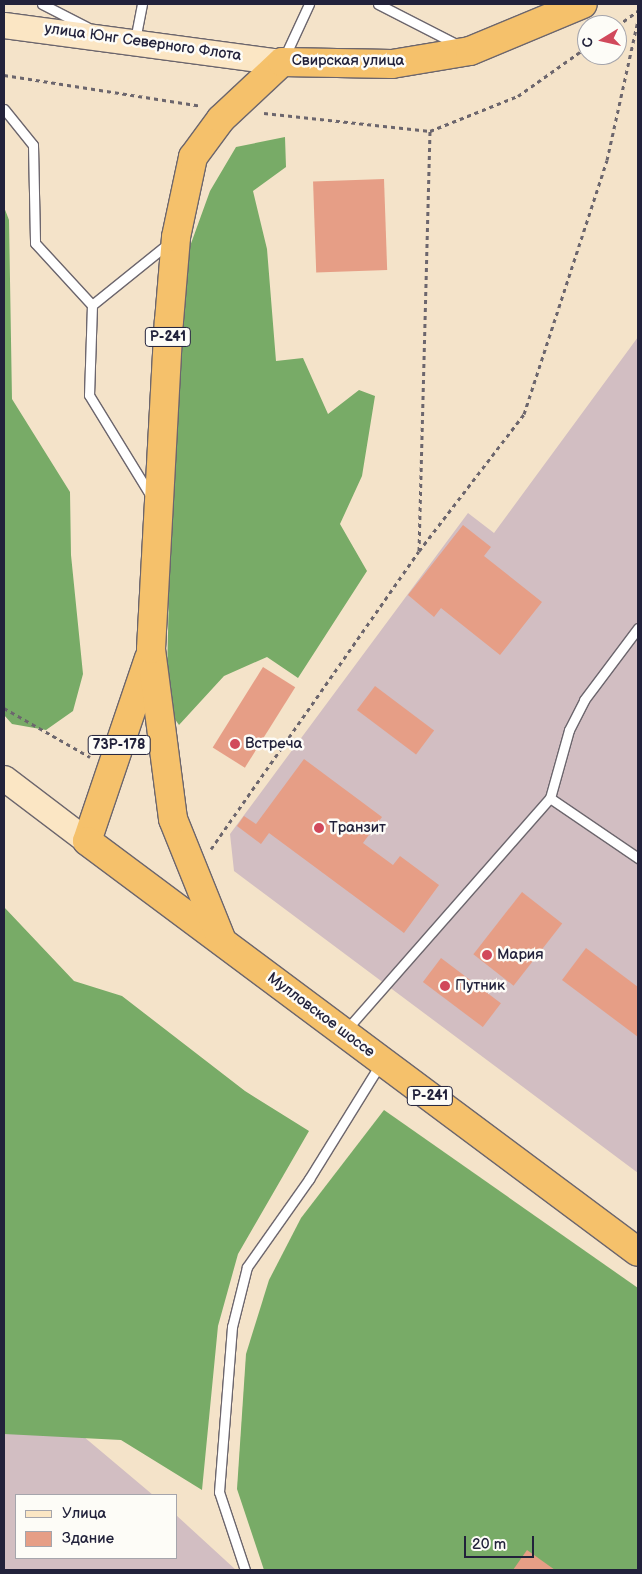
<!DOCTYPE html>
<html>
<head>
<meta charset="utf-8">
<style>
	body { margin:0 }
	#map { position:relative; width:642px; height:1574px; overflow:hidden; background:#f4e3c9; font-family:"Balsamiq Sans",sans-serif }
	div>[style] { position:absolute }
	[style*='--x'] { left:calc(var(--x)*1px); top:calc(var(--y)*1px); width:calc(var(--w)*1px); rotate:calc(var(--a)*1deg) }
	.industrial>* { inset:0; background:#d2bec2 }
	.forest>* { inset:0; background:#78ab67 }
	.building>* { inset:0; background:#e69e86; transform-origin:0 0 }
	.path>* { height:3px; margin-top:-1.5px; transform-origin:0; background:repeating-linear-gradient(90deg,#6c666d 0 4px,transparent 0 8px) }
	.roads { filter:drop-shadow(1px 0 #6c666d) drop-shadow(-1px 0 #6c666d) drop-shadow(0 1px #6c666d) drop-shadow(0 -1px #6c666d) }
	.service>* { height:9px; margin:-4.5px; padding:0 4.5px; transform-origin:4.5px; border-radius:4.5px; background:#fff }
	.secondary>* { height:25px; margin:-12.5px; padding:0 12.5px; transform-origin:12.5px; border-radius:12.5px; background:#fbe6c4 }
	.trunk>* { height:28px; margin:-14px; padding:0 14px; transform-origin:14px; border-radius:14px; background:#f5c16b }
	.dots>* { width:14px; height:14px; translate:-50% -50%; box-sizing:border-box; border:2px solid #fdfcf7; border-radius:50% }
	span { translate:-50% -50%; white-space:nowrap; text-align:center; line-height:1.15; -webkit-text-stroke:5px #fdfcf7; paint-order:stroke }
	.shield-label span { padding:1px 4px; background:#fdfcf7; border:1px solid; border-radius:4px; -webkit-text-stroke-width:0 }
	.shield-label { font-size:14px; color:#22223b; font-weight:700 }
	.street-label { font-size:15px; color:#22223b }
	.poi-label { font-size:15px; color:#22223b }
	.left { translate:0 -50%; text-align:left }
	.frame { position:absolute; inset:0; border:5px solid #22223b; pointer-events:none }
	.legend { position:absolute; left:15px; top:1494px; width:162px; height:65px; box-sizing:border-box; background:#fdfcf7; border:1px solid #a5a5ac; margin:0; padding:6px 9px; list-style:none; font-size:15px; color:#22223b }
	.legend li { display:flex; align-items:center; gap:10px; height:25px }
	.legend b { width:25px; border:1px solid #a5a5ac }
	.north { position:absolute; left:577px; top:15px; width:50px; height:50px; box-sizing:border-box; background:#fdfcf7; border:1px solid #a5a5ac; border-radius:50%; rotate:261deg; font-size:14px; font-weight:700; line-height:20px; text-align:center; color:#22223b }
	.north::after { content:''; display:block; margin:auto; width:18px; height:22px; background:#d1495b; clip-path:polygon(50% 0,100% 100%,50% 72%,0 100%) }
	.scale { position:absolute; left:464px; top:1536px; width:70px; height:22px; box-sizing:border-box; border:2px solid #22223b; border-top:0; padding-left:6px; font-size:15px; line-height:18px; white-space:nowrap; color:#22223b; -webkit-text-stroke:4px #fdfcf7; paint-order:stroke }
</style>
</head>
<body>
<div id="map">
	<div class="industrial">
		<i style="clip-path:polygon(638px 337px,638px 1173px,234px 871px,230px 834px,468px 513px,494px 533px)"></i>
		<i style="clip-path:polygon(33px 1394px,153px 1495px,16px 1495px,16px 1558px,176px 1558px,176px 1515px,236px 1570px,4px 1570px,4px 1401px)"></i>
	</div>
	<div class="forest">
		<i style="clip-path:polygon(285px 137px,286px 167px,253px 191px,267px 249px,276px 361px,303px 358px,328px 414px,359px 390px,375px 396px,362px 476px,340px 524px,367px 571px,298px 678px,267px 657px,224px 676px,179px 725px,170px 712px,167px 675px,170px 550px,180px 337px,189px 249px,210px 191px,236px 147px)"></i>
		<i style="clip-path:polygon(4px 207px,9px 220px,12px 399px,70px 492px,71px 555px,83px 674px,73px 711px,46px 730px,12px 724px,4px 715px)"></i>
		<i style="clip-path:polygon(4px 907px,74px 981px,122px 996px,245px 1091px,309px 1131px,238px 1254px,218px 1326px,202px 1490px,121px 1440px,4px 1434px)"></i>
		<i style="clip-path:polygon(384px 1110px,638px 1288px,638px 1570px,264px 1570px,237px 1489px,246px 1354px,269px 1280px,301px 1218px)"></i>
	</div>
	<div class="building">
		<i style="left:384px;top:179px;width:91px;height:71px;rotate:88deg"></i>
		<i style="clip-path:polygon(463px 525px,491px 547px,484px 556px,542px 602px,500px 655px,441px 608px,434px 617px,408px 595px)"></i>
		<i style="left:263px;top:667px;width:38px;height:95px;rotate:32deg"></i>
		<i style="left:375px;top:686px;width:74px;height:30px;rotate:37deg"></i>
		<i style="clip-path:polygon(304px 759px,382px 817px,363px 843px,393px 865px,400px 856px,439px 885px,404px 933px,269px 833px,261px 844px,237px 826px,244px 816px,256px 824px)"></i>
		<i style="left:522px;top:892px;width:51px;height:79px;rotate:38deg"></i>
		<i style="clip-path:polygon(586px 948px,638px 987px,638px 1037px,562px 980px)"></i>
		<i style="left:441px;top:958px;width:75px;height:30px;rotate:37deg"></i>
		<i style="clip-path:polygon(527px 1550px,555px 1570px,513px 1570px)"></i>
	</div>
	<div class="path">
		<i style="--x:617;--y:26;--w:26;--a:-36"></i>
		<i style="--x:4;--y:75;--w:199;--a:8.9"></i>
		<i style="--x:264;--y:113;--w:167;--a:6.2"></i>
		<i style="--x:430;--y:131;--w:95;--a:-21.7"></i>
		<i style="--x:518;--y:96;--w:85;--a:-35.4"></i>
		<i style="--x:419;--y:551;--w:420;--a:-88.5"></i>
		<i style="--x:4;--y:708;--w:99;--a:29.7"></i>
		<i style="--x:211;--y:849;--w:363;--a:-55.1"></i>
		<i style="--x:419;--y:551;--w:173;--a:-52.5"></i>
		<i style="--x:524;--y:414;--w:267;--a:-71.9"></i>
		<i style="--x:607;--y:160;--w:143;--a:-77.5"></i>
	</div>
	<div class="roads">
		<div class="service">
			<i style="--x:42;--y:4;--w:51;--a:27.1"></i>
			<i style="--x:378;--y:4;--w:90;--a:27.1"></i>
			<i style="--x:135;--y:40;--w:37;--a:-79"></i>
			<i style="--x:284;--y:58;--w:60;--a:-65.2"></i>
			<i style="--x:4;--y:109;--w:46;--a:51.1"></i>
			<i style="--x:33;--y:145;--w:98;--a:88.8"></i>
			<i style="--x:35;--y:243;--w:84;--a:47.4"></i>
			<i style="--x:92;--y:305;--w:90;--a:91.9"></i>
			<i style="--x:89;--y:395;--w:121;--a:58.5"></i>
			<i style="--x:92;--y:305;--w:100;--a:-38.9"></i>
			<i style="--x:550;--y:798;--w:107;--a:34.3"></i>
			<i style="--x:346;--y:1030;--w:309;--a:-48.7"></i>
			<i style="--x:550;--y:798;--w:71;--a:-74.4"></i>
			<i style="--x:569;--y:730;--w:34;--a:-63"></i>
			<i style="--x:584;--y:700;--w:90;--a:-53.1"></i>
			<i style="--x:245;--y:1570;--w:82;--a:-108.4"></i>
			<i style="--x:219;--y:1492;--w:166;--a:-85.5"></i>
			<i style="--x:232;--y:1327;--w:62;--a:-76"></i>
			<i style="--x:247;--y:1267;--w:108;--a:-54.8"></i>
			<i style="--x:309;--y:1179;--w:137;--a:-58.2"></i>
		</div>
		<div class="secondary">
			<i style="--x:4;--y:25;--w:280;--a:7.6"></i>
			<i style="--x:4;--y:778;--w:104;--a:37.2"></i>
		</div>
		<div class="trunk">
			<i style="--x:149;--y:658;--w:193;--a:108.7"></i>
			<i style="--x:87;--y:841;--w:687;--a:36.72"></i>
			<i style="--x:222;--y:941;--w:131;--a:-111.9"></i>
			<i style="--x:173;--y:819;--w:171;--a:-97.4"></i>
			<i style="--x:151;--y:649;--w:328;--a:-86.9"></i>
			<i style="--x:169;--y:321;--w:84;--a:-85.2"></i>
			<i style="--x:176;--y:237;--w:82;--a:-78"></i>
			<i style="--x:193;--y:157;--w:47;--a:-53.6"></i>
			<i style="--x:221;--y:119;--w:83;--a:-43.1"></i>
			<i style="--x:282;--y:62;--w:110;--a:1"></i>
			<i style="--x:392;--y:64;--w:79;--a:-9.5"></i>
			<i style="--x:470;--y:51;--w:122;--a:-22.6"></i>
		</div>
	</div>
	<div class="dots">
		<i style="left:235px;top:744px;background:#d1495b"></i>
		<i style="left:319px;top:828px;background:#d1495b"></i>
		<i style="left:487px;top:955px;background:#d1495b"></i>
		<i style="left:445px;top:986px;background:#d1495b"></i>
	</div>
	<div class="shield-label">
		<span style="left:168px;top:337px">Р-241</span>
		<span style="left:119px;top:745px">73Р-178</span>
		<span style="left:430px;top:1096px">Р-241</span>
	</div>
	<div class="street-label">
		<span style="left:143px;top:42px;rotate:8deg">улица Юнг Северного Флота</span>
		<span style="left:348px;top:61px">Свирская улица</span>
		<span style="left:321px;top:1015px;rotate:37deg">Мулловское шоссе</span>
	</div>
	<div class="poi-label">
		<span class="left" style="left:245px;top:744px">Встреча</span>
		<span class="left" style="left:329px;top:828px">Транзит</span>
		<span class="left" style="left:497px;top:955px">Мария</span>
		<span class="left" style="left:455px;top:986px">Путник</span>
	</div>
	<div class="frame"></div>
	<ul class="legend">
	<li><b style="height:6px;background:#fbe6c4"></b>Улица</li>
	<li><b style="height:14px;background:#e69e86"></b>Здание</li>
	</ul>
	<div class="north">С</div>
	<div class="scale">20 m</div>
</div>
</body>
</html>
